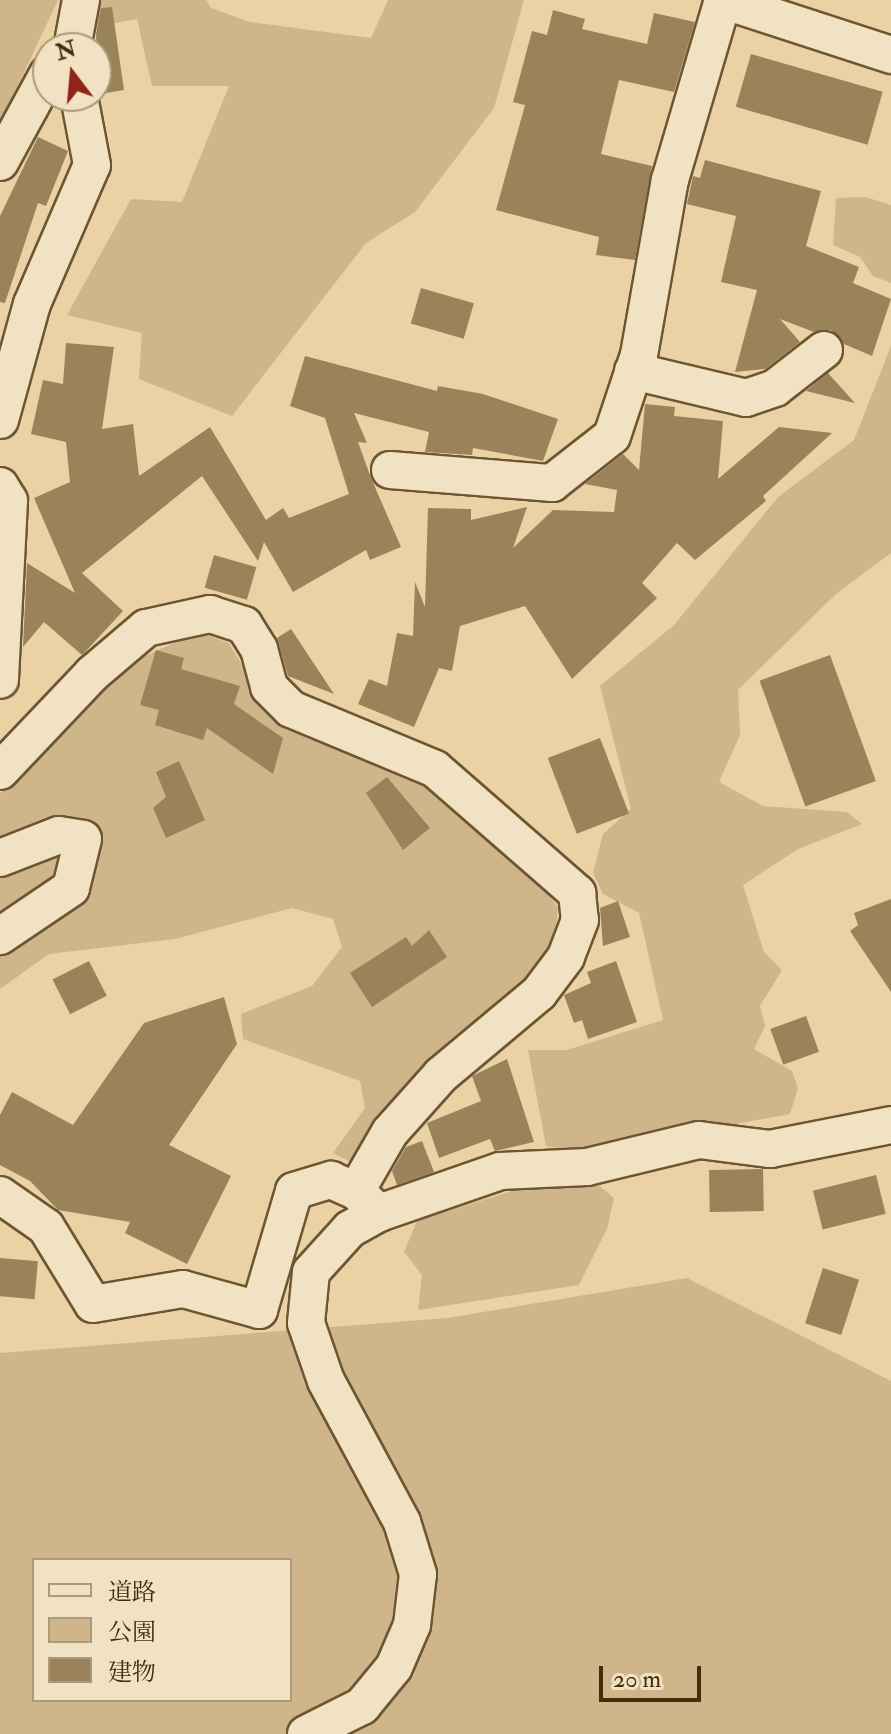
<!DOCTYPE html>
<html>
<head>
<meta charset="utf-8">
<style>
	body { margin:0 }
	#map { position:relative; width:891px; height:1734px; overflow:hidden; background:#ead2a4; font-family:"IM FELL Double Pica","Noto Serif JP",serif }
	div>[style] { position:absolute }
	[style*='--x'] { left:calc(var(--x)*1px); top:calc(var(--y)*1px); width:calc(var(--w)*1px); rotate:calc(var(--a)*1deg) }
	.green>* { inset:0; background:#ceb68a }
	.building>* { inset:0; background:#9a835a; transform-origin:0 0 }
	.roads { filter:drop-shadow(2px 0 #6d5630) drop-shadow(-2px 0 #6d5630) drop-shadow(0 2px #6d5630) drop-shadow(0 -2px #6d5630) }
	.minor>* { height:36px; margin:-18px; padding:0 18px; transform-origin:18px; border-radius:18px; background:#f1e2c4 }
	span { translate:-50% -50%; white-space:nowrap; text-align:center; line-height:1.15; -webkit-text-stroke:6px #f1e2c4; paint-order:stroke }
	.legend { position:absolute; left:32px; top:1558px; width:260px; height:144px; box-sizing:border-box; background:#f1e2c4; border:2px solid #ab9a7a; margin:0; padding:10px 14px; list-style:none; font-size:24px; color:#432d0a }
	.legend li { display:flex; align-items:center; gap:16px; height:40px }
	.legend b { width:40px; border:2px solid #ab9a7a }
	.north { position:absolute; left:32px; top:32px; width:80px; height:80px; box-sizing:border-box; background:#f1e2c4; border:2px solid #ab9a7a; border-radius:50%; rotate:344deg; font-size:22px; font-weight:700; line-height:32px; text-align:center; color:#432d0a }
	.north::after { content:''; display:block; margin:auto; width:28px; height:36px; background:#8f2418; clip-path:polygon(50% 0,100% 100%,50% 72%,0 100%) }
	.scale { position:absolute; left:599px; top:1666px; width:102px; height:36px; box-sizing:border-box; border:4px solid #432d0a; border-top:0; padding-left:10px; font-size:24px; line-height:28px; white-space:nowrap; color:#432d0a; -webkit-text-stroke:6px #f1e2c4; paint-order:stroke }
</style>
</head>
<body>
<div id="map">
	<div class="green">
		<i style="clip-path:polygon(0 0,58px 0,0 124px)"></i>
		<i style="clip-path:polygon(78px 0,206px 0,211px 8px,250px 22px,371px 38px,388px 0,524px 0,494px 108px,415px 212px,366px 243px,232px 416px,139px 379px,142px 333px,67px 315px,131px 199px,182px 202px,229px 86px,152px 86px,137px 19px,72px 31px)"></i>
		<i style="clip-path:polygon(865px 197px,891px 205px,891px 283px,873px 276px,860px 257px,833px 245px,836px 198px)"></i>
		<i style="clip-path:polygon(891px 346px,891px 553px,837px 593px,738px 690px,740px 735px,719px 782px,763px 806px,847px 812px,862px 824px,798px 849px,743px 885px,764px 952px,782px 970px,760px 1006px,765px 1026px,754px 1049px,792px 1071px,798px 1088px,790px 1114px,586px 1152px,546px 1146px,528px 1050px,567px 1050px,663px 1020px,639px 913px,603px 894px,593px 873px,603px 834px,631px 809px,600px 686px,674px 625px,778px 497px,854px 440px)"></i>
		<i style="clip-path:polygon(199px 632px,229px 643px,263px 701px,372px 750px,450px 798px,538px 879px,558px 908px,554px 956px,430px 1061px,359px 1166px,333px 1153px,365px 1108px,360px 1081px,243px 1039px,241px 1014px,312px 986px,342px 947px,333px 919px,292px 908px,175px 939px,49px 954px,0 989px,0 793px,91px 705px,120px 667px)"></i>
		<i style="clip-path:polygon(562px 1175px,596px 1183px,614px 1198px,607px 1229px,579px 1285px,418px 1310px,422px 1275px,404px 1252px,417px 1221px)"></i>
		<i style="clip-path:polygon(evenodd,687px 1278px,891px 1381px,891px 1734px,0 1734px,0 1353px,447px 1318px,687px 1278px,34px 1560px,290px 1560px,290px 1700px,34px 1700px,34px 1560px)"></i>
	</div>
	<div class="building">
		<i style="clip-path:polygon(112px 7px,124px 90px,100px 94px,96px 34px,101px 8px)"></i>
		<i style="clip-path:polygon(553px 10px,585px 19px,582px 29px,647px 44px,654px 13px,695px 22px,674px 92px,619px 80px,601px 154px,652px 166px,635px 260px,596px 255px,599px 237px,496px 210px,525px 105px,513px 102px,532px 31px,547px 35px)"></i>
		<i style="left:751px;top:54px;width:137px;height:55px;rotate:16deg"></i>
		<i style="clip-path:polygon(38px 137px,68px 151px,46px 206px,38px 203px,5px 303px,0 302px,0 216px)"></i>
		<i style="clip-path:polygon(705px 160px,821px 191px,806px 246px,859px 267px,853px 283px,891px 299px,872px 356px,844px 344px,831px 330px,814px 332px,780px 319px,800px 342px,765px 369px,735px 372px,757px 290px,721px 282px,736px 216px,687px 204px,693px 176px,700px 178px)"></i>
		<i style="left:421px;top:288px;width:55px;height:37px;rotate:16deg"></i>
		<i style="clip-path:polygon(66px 343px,114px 347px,102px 429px,133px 424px,139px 476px,210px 427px,266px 520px,283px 508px,289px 518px,349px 494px,325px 418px,290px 406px,305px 356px,437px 391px,438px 386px,483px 394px,558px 419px,543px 461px,473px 448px,472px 455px,425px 452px,429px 432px,354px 413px,367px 443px,358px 442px,371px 478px,401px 547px,370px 560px,366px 550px,293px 592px,264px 542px,258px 561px,202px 476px,82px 573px,123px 611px,86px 651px,82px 655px,44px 622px,23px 647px,27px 563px,75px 593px,34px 498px,70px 482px,66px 442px,31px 434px,43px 380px,63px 384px)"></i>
		<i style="clip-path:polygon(828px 373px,855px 403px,806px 391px)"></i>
		<i style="clip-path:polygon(645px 404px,675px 407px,674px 416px,723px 421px,718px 479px,779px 427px,832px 433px,763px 496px,766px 501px,695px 560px,677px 543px,642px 583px,657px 598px,572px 679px,525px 606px,460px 626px,452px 671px,439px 668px,414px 727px,358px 704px,369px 679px,387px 686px,397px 633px,413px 636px,415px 582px,425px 607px,428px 508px,471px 509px,471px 520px,527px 507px,513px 548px,553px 510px,614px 512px,617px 490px,585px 484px,623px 454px,639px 470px)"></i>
		<i style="left:214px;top:555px;width:44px;height:34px;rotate:16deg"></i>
		<i style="clip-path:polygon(291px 629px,334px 694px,288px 676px,277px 638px)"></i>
		<i style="clip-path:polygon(156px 650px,184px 658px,181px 669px,240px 686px,234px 704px,283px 738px,273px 774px,207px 728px,203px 740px,155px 725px,159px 710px,140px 705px)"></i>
		<i style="left:830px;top:655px;width:134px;height:75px;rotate:70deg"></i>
		<i style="left:600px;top:738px;width:81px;height:56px;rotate:69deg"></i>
		<i style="clip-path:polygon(179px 761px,205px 820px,166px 838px,153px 808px,166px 797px,156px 772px)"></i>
		<i style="clip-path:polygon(387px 777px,430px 828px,403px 850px,366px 793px)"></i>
		<i style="clip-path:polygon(891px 899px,891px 992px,850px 931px,858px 925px,854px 913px)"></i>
		<i style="clip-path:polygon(618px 901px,630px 937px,603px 946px,600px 908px)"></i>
		<i style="clip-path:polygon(429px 930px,447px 957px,372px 1007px,350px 973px,406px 937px,412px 946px)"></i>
		<i style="left:89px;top:961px;width:39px;height:41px;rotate:63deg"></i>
		<i style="clip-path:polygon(616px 961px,637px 1022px,588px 1039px,582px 1020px,574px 1023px,564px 995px,591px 983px,587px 972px)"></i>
		<i style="clip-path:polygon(224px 997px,237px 1044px,169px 1145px,231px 1176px,187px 1264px,125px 1233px,130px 1222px,58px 1210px,30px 1181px,0 1165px,0 1115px,12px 1092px,73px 1125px,144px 1023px)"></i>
		<i style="left:806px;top:1016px;width:38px;height:38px;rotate:70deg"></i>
		<i style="clip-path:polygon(507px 1059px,534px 1142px,495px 1151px,490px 1139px,439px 1158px,427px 1123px,481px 1101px,472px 1076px)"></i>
		<i style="clip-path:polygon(422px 1141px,434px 1172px,397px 1185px,392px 1171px,406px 1147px)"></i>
		<i style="left:763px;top:1169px;width:42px;height:54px;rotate:89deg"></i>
		<i style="left:876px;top:1175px;width:40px;height:65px;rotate:76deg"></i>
		<i style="left:0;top:1258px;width:38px;height:38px;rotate:5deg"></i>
		<i style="left:823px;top:1268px;width:38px;height:58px;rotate:18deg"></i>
	</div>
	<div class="roads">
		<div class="minor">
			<i style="--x:722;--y:0;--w:178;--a:18"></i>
			<i style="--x:72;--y:48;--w:49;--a:-79.4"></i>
			<i style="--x:0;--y:162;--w:100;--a:-61.4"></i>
			<i style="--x:633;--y:371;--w:116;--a:13.4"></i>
			<i style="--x:746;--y:398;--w:31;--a:-19"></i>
			<i style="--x:775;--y:388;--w:62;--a:-37.8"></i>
			<i style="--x:0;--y:420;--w:120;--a:-74.6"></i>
			<i style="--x:32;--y:304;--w:151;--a:-66.7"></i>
			<i style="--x:92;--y:165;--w:70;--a:-100.7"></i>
			<i style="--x:390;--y:470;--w:163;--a:4.6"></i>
			<i style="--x:552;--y:483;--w:76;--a:-38.1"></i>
			<i style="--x:612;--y:436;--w:85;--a:-71.6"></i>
			<i style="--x:639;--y:355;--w:178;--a:-80"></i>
			<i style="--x:670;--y:180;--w:188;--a:-73.6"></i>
			<i style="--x:0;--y:486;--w:17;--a:59"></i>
			<i style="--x:9;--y:501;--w:179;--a:92.9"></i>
			<i style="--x:0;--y:771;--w:134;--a:-46.5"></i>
			<i style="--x:92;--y:674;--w:71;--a:-40.4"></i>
			<i style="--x:146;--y:628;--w:66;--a:-12.3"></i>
			<i style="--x:210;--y:614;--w:36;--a:18"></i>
			<i style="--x:244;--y:625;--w:28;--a:58"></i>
			<i style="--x:259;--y:649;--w:39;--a:75"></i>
			<i style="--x:269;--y:687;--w:31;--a:45"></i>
			<i style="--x:291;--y:709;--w:156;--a:22.6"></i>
			<i style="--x:435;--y:769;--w:189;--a:41.1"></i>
			<i style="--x:577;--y:893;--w:27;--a:84"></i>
			<i style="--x:580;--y:920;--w:40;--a:111"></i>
			<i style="--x:566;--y:957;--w:45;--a:126.9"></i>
			<i style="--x:539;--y:993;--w:128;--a:140.1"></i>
			<i style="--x:441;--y:1075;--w:76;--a:131.8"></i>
			<i style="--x:390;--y:1132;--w:68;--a:120"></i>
			<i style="--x:0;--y:858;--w:63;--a:-21.3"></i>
			<i style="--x:59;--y:835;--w:24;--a:9"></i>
			<i style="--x:83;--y:839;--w:50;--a:103.8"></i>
			<i style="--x:71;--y:888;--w:86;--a:145.9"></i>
			<i style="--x:0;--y:1195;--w:56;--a:34.8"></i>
			<i style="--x:46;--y:1227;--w:90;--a:58.6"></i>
			<i style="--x:93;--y:1304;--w:91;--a:-9.5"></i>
			<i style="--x:183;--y:1289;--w:79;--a:15.4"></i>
			<i style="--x:259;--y:1310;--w:124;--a:-73.6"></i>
			<i style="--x:294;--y:1191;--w:39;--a:-17"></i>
			<i style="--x:331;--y:1180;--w:27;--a:24"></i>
			<i style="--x:356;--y:1191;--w:32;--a:44"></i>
			<i style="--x:379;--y:1213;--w:128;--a:-19.1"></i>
			<i style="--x:500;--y:1171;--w:87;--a:-2.6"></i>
			<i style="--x:587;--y:1167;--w:115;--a:-13.6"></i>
			<i style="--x:699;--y:1140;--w:72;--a:7.2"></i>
			<i style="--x:770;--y:1149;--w:123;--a:-11.2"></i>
			<i style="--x:306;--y:1734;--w:63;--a:-26.6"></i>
			<i style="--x:362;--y:1706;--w:50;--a:-50.6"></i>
			<i style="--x:394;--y:1667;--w:46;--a:-66.8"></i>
			<i style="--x:412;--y:1625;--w:51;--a:-83.3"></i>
			<i style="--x:418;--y:1574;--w:54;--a:-107.1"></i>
			<i style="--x:402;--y:1522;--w:160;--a:-118.3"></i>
			<i style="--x:326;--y:1381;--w:61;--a:-109"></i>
			<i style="--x:306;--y:1323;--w:51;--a:-84.4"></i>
			<i style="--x:311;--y:1272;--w:58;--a:-47.8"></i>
			<i style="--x:350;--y:1229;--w:33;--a:-29"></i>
		</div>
	</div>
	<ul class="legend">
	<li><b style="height:10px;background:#f1e2c4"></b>道路</li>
	<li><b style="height:22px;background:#ceb68a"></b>公園</li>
	<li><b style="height:22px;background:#9a835a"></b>建物</li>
	</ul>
	<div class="north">N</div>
	<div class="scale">20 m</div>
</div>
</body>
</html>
